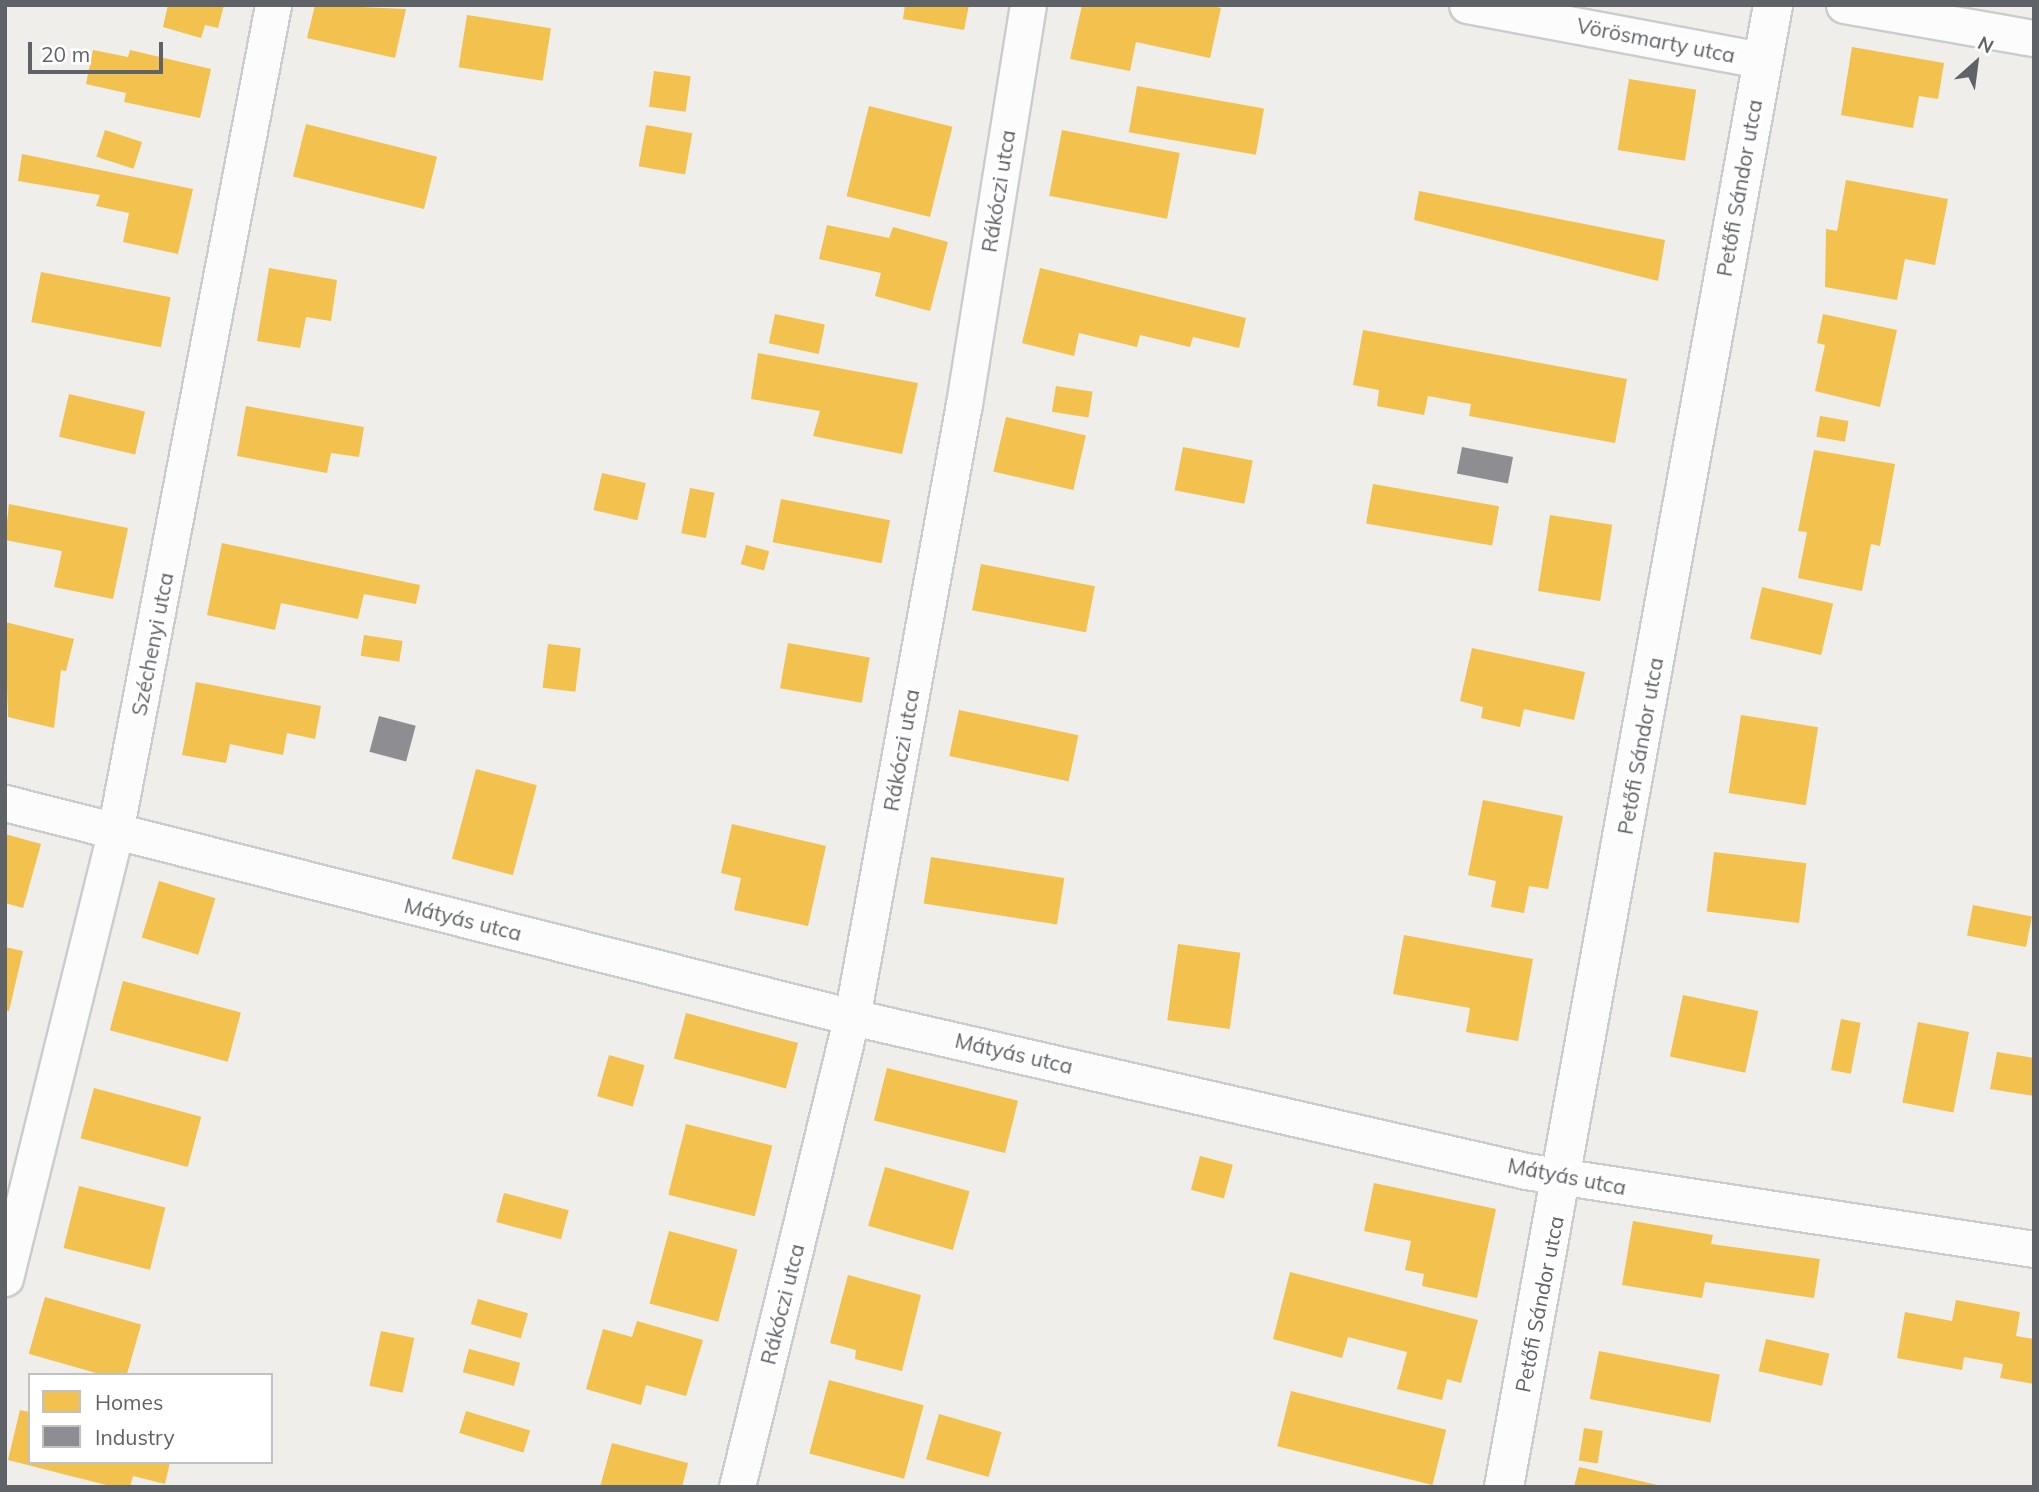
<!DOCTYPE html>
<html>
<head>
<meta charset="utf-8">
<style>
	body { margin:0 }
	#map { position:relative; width:2039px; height:1492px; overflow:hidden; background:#efeeea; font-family:Mulish,sans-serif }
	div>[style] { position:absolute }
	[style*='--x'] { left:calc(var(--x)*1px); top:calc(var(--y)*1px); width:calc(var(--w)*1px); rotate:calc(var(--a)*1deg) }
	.homes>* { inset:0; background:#f2c14e; transform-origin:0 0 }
	.industry>* { inset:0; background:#8d8d92; transform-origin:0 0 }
	.roads { filter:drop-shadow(2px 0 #cbcccc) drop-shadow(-2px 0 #cbcccc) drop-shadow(0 2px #cbcccc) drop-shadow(0 -2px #cbcccc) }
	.street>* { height:35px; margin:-17.5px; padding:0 17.5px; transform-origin:17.5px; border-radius:17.5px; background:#fdfcfc }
	.secondary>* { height:38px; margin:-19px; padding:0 19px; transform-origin:19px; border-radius:19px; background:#fdfcfc }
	span { translate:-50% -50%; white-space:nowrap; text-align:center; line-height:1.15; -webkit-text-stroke:7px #fff; paint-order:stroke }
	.street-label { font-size:21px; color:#5f6368 }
	.frame { position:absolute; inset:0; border:7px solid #5f6368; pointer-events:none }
	.legend { position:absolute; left:28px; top:1373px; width:245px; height:91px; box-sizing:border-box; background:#fff; border:2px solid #bfc1c3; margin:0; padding:9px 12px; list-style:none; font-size:21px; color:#5f6368 }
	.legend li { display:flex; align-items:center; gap:14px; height:35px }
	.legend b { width:35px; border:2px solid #bfc1c3 }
	.north { position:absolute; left:1941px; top:28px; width:70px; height:70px; -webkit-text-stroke:5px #fff; paint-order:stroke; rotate:28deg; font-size:19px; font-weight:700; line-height:28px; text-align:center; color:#5f6368 }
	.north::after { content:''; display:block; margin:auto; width:24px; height:32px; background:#5f6368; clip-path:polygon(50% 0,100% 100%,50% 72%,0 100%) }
	.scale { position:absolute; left:28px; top:42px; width:135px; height:32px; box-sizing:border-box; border:4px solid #5f6368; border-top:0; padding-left:9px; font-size:21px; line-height:24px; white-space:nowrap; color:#5f6368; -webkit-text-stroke:5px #fff; paint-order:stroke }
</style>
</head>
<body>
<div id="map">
	<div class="homes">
		<i style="clip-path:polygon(168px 5px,224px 5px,218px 28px,205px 25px,201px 38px,163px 27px)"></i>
		<i style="clip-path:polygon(315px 5px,406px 9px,395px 58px,307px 38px)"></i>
		<i style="clip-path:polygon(905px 5px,969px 5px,964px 30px,903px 19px)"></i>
		<i style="clip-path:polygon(1082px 5px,1208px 5px,1221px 8px,1210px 58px,1136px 42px,1130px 71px,1070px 59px)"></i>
		<i style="left:467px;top:15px;width:85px;height:53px;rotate:9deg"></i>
		<i style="clip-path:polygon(1852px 47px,1944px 63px,1938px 99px,1919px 96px,1913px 128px,1841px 115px)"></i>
		<i style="clip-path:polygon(93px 50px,128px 57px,130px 50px,211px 69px,200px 118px,124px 102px,126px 93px,86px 84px)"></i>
		<i style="left:654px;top:71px;width:37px;height:36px;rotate:8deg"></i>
		<i style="left:1629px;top:79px;width:68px;height:72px;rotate:9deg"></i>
		<i style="left:1137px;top:86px;width:129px;height:47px;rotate:10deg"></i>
		<i style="left:869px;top:106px;width:86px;height:93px;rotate:14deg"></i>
		<i style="left:306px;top:124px;width:135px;height:54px;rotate:14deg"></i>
		<i style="left:646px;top:125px;width:47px;height:42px;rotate:10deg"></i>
		<i style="left:105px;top:130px;width:39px;height:28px;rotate:18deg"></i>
		<i style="left:1062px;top:130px;width:120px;height:67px;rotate:11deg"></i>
		<i style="clip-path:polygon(22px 154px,193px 189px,178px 254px,123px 242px,129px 213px,96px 206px,100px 195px,18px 181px)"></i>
		<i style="clip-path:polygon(1846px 180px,1948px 199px,1935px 265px,1905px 259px,1897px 300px,1825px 287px,1826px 229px,1837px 231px)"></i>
		<i style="clip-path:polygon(1419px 191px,1665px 240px,1658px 281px,1414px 220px)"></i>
		<i style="clip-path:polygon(827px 225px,889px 238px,893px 227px,948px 242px,930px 311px,875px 296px,881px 273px,819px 259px)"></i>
		<i style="clip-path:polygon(269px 268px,337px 280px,331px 321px,306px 317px,300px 348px,257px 341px)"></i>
		<i style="clip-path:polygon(1040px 268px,1246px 318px,1239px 348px,1193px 337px,1190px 347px,1140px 335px,1137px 347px,1079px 333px,1074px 356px,1022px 343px)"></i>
		<i style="left:41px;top:272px;width:132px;height:51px;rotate:11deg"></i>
		<i style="left:775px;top:314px;width:51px;height:30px;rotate:12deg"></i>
		<i style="clip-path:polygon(1823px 314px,1897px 330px,1880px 407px,1815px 391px,1825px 345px,1817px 343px)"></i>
		<i style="clip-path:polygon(1363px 330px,1627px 379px,1615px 443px,1469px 416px,1471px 404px,1428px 396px,1424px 415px,1377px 406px,1379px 390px,1353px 385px)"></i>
		<i style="clip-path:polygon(758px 353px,918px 383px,902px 454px,813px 436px,820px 411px,751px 399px)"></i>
		<i style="left:1056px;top:386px;width:37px;height:26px;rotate:9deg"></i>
		<i style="left:69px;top:394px;width:78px;height:44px;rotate:13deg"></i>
		<i style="clip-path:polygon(246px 406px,364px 427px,359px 457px,331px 453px,327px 473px,237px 456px)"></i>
		<i style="left:1820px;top:416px;width:29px;height:21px;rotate:10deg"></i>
		<i style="left:1006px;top:417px;width:82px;height:56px;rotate:13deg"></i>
		<i style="left:1183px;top:447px;width:71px;height:44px;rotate:11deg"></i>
		<i style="clip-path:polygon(1814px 450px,1895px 464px,1880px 546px,1871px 544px,1862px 591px,1798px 578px,1807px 532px,1798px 531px)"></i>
		<i style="left:602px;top:473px;width:45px;height:38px;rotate:13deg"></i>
		<i style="left:1373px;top:484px;width:128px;height:40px;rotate:10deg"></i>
		<i style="left:690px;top:488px;width:25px;height:46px;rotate:11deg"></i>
		<i style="left:781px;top:499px;width:111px;height:44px;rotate:11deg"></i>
		<i style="clip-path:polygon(9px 504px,128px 528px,113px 599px,54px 587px,62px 551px,5px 540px)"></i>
		<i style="left:1550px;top:515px;width:63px;height:77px;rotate:9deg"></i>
		<i style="clip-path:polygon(222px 543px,420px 585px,416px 604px,364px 594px,358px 619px,281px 603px,275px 630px,207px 615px)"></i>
		<i style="left:746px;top:545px;width:24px;height:20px;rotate:15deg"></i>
		<i style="left:981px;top:564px;width:116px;height:47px;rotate:11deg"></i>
		<i style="left:1762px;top:587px;width:73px;height:53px;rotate:13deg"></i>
		<i style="clip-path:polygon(5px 622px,74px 639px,66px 671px,61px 670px,54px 728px,8px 717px)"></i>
		<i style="left:364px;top:635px;width:39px;height:21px;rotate:9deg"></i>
		<i style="left:788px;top:643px;width:83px;height:46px;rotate:10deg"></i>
		<i style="left:548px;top:644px;width:33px;height:44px;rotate:7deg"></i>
		<i style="clip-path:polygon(1472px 648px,1585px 672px,1574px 720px,1524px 709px,1520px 727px,1481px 718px,1483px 707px,1460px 701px)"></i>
		<i style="clip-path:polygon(196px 682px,321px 706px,315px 739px,287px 733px,283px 755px,230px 744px,226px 763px,182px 755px)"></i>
		<i style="left:959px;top:710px;width:122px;height:47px;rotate:12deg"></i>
		<i style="left:1741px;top:715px;width:78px;height:79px;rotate:9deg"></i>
		<i style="left:476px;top:769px;width:63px;height:93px;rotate:15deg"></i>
		<i style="clip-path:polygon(1483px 800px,1563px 816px,1548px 889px,1529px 886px,1524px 913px,1491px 907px,1496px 881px,1468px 875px)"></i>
		<i style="clip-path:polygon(732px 824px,826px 846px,808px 926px,734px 910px,741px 878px,721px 873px)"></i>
		<i style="clip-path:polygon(5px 834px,41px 844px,23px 908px,5px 903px)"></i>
		<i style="left:1714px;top:852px;width:93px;height:60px;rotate:7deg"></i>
		<i style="left:931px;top:857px;width:135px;height:47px;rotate:9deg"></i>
		<i style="left:159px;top:881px;width:59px;height:59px;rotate:17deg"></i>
		<i style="left:1973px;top:905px;width:60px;height:31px;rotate:11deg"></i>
		<i style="clip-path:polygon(1404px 935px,1533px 959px,1518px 1041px,1466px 1032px,1470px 1008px,1393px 994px)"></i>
		<i style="left:1178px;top:944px;width:63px;height:77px;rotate:8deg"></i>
		<i style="clip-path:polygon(5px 947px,23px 951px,9px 1011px,5px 1010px)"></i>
		<i style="left:123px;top:981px;width:122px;height:51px;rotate:15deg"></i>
		<i style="left:1683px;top:995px;width:77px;height:63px;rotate:12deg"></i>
		<i style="left:686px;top:1013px;width:116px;height:47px;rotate:15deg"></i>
		<i style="left:1841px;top:1019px;width:20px;height:52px;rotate:11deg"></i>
		<i style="left:1918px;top:1022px;width:52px;height:82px;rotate:11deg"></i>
		<i style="clip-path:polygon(1997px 1052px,2034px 1058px,2034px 1096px,1990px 1089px)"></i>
		<i style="left:609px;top:1055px;width:37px;height:43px;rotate:16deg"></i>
		<i style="left:887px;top:1068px;width:135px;height:54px;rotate:14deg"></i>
		<i style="left:94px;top:1088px;width:111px;height:52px;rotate:15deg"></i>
		<i style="left:686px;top:1124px;width:89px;height:73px;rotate:14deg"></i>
		<i style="left:1200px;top:1156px;width:34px;height:35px;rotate:15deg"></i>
		<i style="left:885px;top:1167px;width:88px;height:61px;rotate:16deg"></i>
		<i style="clip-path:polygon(1374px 1183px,1496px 1209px,1477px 1298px,1422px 1286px,1424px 1274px,1405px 1270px,1411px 1241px,1364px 1231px)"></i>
		<i style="left:79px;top:1186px;width:89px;height:64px;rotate:14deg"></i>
		<i style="left:504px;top:1193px;width:67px;height:30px;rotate:15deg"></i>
		<i style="clip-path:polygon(1633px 1221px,1713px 1235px,1711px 1244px,1820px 1259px,1814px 1298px,1705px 1282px,1702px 1298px,1622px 1285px)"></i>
		<i style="left:669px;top:1231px;width:71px;height:75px;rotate:15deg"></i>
		<i style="clip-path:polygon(1290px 1272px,1478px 1320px,1461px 1383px,1447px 1379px,1442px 1400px,1397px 1389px,1407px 1352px,1348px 1337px,1342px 1358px,1273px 1339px)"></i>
		<i style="clip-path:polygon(848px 1275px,921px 1295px,902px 1371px,855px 1359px,856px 1350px,830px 1343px)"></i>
		<i style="left:45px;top:1297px;width:100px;height:59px;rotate:16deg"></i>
		<i style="left:478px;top:1299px;width:52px;height:26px;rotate:16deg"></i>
		<i style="clip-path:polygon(1956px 1300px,2020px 1312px,2016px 1336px,2034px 1339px,2034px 1384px,2000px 1378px,2003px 1364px,1964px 1357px,1962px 1370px,1897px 1358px,1905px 1312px,1952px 1321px)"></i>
		<i style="clip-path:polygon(637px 1321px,703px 1340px,686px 1396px,646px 1385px,641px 1405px,586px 1389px,603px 1329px,632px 1337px)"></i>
		<i style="left:381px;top:1331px;width:34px;height:56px;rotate:12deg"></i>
		<i style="left:1766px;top:1339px;width:65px;height:33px;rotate:13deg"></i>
		<i style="left:469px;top:1349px;width:53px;height:24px;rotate:15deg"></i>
		<i style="left:1599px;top:1351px;width:123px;height:49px;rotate:11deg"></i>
		<i style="left:829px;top:1380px;width:98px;height:76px;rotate:15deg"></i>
		<i style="left:1291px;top:1391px;width:160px;height:57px;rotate:14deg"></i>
		<i style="clip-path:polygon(20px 1410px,30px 1412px,30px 1462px,170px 1462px,165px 1484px,133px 1476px,130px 1487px,114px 1487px,8px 1460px)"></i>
		<i style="left:466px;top:1411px;width:67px;height:23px;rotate:17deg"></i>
		<i style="left:939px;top:1414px;width:65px;height:47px;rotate:16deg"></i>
		<i style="left:1584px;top:1428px;width:19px;height:33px;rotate:9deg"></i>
		<i style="clip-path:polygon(612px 1443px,688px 1463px,682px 1487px,600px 1487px)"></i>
		<i style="clip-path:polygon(1579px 1467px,1662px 1486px,1662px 1487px,1574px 1487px)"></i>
	</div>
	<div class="industry">
		<i style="left:1462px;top:447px;width:52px;height:27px;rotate:11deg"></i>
		<i style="left:379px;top:716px;width:38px;height:37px;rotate:15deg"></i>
	</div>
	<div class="roads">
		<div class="street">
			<i style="--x:1467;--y:5;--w:300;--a:10.6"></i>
			<i style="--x:1844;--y:5;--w:193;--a:9.9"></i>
			<i style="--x:5;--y:803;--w:874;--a:14.18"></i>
			<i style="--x:852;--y:1017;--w:691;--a:12.87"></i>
			<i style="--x:1526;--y:1171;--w:514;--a:8.73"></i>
			<i style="--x:5;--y:1278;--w:459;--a:-76.1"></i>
			<i style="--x:115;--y:832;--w:842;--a:-79.18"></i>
			<i style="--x:737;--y:1487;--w:484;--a:-76.3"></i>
			<i style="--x:852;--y:1017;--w:623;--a:-79.65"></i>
			<i style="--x:964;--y:404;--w:404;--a:-80.9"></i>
		</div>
		<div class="secondary">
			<i style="--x:1504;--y:1487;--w:1506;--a:-79.71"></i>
		</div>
	</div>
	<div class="street-label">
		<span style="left:1656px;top:40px;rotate:11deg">Vörösmarty utca</span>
		<span style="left:1739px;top:188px;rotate:-80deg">Petőfi Sándor utca</span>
		<span style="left:998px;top:191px;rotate:-81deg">Rákóczi utca</span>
		<span style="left:152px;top:644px;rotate:-79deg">Széchenyi utca</span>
		<span style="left:1640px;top:746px;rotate:-80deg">Petőfi Sándor utca</span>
		<span style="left:901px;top:750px;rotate:-80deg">Rákóczi utca</span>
		<span style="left:463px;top:919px;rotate:14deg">Mátyás utca</span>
		<span style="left:1014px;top:1053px;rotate:13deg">Mátyás utca</span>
		<span style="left:1567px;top:1176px;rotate:11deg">Mátyás utca</span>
		<span style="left:782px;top:1304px;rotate:-76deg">Rákóczi utca</span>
		<span style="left:1539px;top:1304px;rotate:-79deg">Petőfi Sándor utca</span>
	</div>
	<div class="frame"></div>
	<ul class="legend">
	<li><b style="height:19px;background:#f2c14e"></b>Homes</li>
	<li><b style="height:19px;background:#8d8d92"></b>Industry</li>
	</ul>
	<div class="north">N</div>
	<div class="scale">20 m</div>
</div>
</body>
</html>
